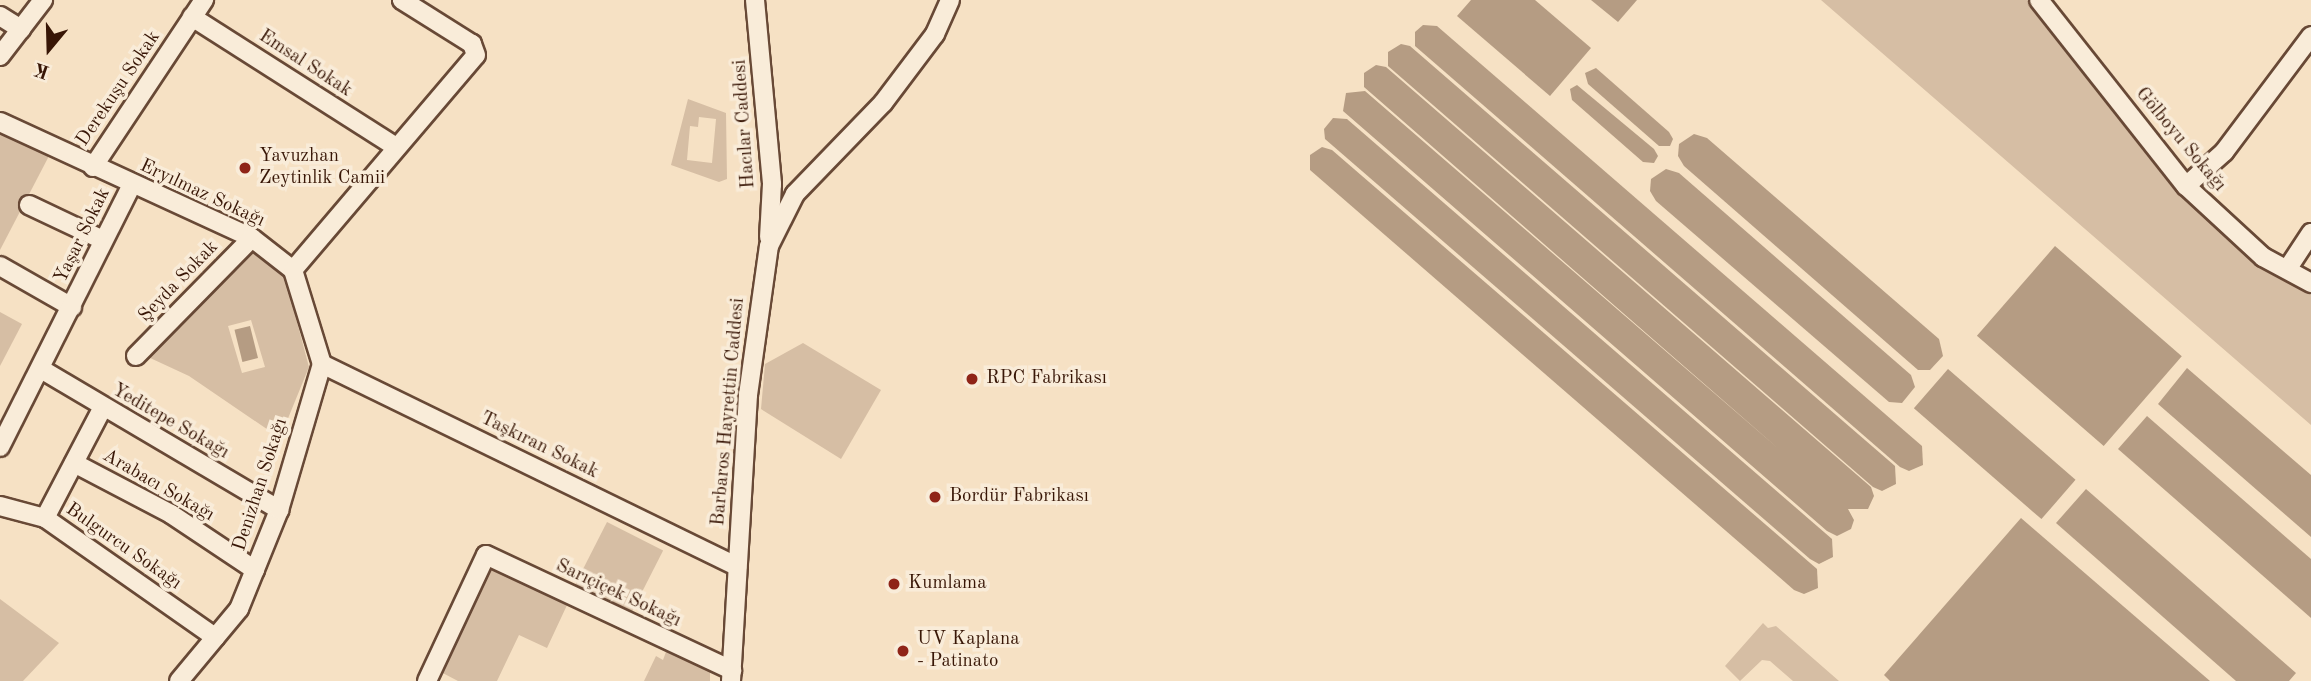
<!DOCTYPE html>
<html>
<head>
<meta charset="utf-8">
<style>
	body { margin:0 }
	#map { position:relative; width:2311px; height:681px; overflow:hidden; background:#f6e1c4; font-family:"Old Standard TT",serif }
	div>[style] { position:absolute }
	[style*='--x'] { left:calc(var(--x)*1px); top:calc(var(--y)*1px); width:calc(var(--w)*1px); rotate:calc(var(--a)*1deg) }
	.green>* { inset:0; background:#d6bea4; transform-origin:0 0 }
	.water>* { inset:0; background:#b59c83; transform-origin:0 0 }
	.roads { filter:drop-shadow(2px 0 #684936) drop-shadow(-2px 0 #684936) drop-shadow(0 2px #684936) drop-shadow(0 -2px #684936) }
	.minor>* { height:18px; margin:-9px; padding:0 9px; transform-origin:9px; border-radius:9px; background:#f9ecd9 }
	.dots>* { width:19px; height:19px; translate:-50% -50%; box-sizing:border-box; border:4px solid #f9ecd9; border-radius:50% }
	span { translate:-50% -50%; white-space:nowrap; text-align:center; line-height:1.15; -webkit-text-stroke:7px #f9ecd9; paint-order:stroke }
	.street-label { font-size:19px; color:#381606 }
	.poi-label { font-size:19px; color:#381606 }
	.left { translate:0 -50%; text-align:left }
	.north { position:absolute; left:14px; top:14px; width:70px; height:70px; -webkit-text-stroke:5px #f9ecd9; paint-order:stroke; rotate:199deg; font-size:19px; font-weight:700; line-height:28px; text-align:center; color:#381606 }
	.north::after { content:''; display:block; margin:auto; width:24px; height:32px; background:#381606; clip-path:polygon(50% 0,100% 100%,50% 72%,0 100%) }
</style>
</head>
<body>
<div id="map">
	<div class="green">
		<i style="clip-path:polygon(1821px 0,2027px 0,2178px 190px,2260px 266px,2311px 294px,2311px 425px)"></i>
		<i style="clip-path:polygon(evenodd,688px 99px,726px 113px,727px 179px,719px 182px,671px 165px,688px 99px,699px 117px,716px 119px,712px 163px,687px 160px,690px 126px,698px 127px,699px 117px)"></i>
		<i style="clip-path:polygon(0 130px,50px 154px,0 250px)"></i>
		<i style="clip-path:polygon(evenodd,251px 252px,285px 277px,309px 367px,280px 438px,189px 376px,148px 357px,251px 252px,251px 320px,265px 367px,242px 373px,228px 326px,251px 320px)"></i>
		<i style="clip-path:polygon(0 312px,22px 324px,0 366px)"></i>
		<i style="clip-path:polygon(803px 343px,881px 390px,841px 459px,761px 409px,765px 364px)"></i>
		<i style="left:607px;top:522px;width:63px;height:74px;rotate:27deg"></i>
		<i style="clip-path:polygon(487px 564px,568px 603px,547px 648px,519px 635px,497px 681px,458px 681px,437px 670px)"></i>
		<i style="clip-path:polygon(0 599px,59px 643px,23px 681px,0 681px)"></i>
		<i style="clip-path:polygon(1763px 623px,1768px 628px,1776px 626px,1839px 681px,1793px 681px,1770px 661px,1762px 660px,1740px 681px,1725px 666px)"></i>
		<i style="clip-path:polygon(667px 649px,710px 670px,710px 681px,644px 681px,656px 656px,663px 660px)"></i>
	</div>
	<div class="water">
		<i style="clip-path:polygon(1471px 0,1535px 0,1591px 48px,1550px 96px,1457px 16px)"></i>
		<i style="clip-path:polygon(1591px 0,1637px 0,1618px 22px)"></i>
		<i style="clip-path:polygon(1423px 25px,1437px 26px,1922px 446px,1923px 465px,1909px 471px,1900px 467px,1415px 46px,1415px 32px)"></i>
		<i style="clip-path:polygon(1401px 44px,1410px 46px,1895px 466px,1896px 484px,1882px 491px,1873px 487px,1388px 66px,1388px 52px)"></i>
		<i style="clip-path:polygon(1376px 65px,1386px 67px,1871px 487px,1874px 496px,1868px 509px,1848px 509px,1854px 520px,1851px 529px,1837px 536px,1827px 531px,1343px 111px,1346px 93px,1365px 91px,1788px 457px,1364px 87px,1364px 73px)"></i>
		<i style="clip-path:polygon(1596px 68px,1669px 132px,1673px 139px,1670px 146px,1659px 146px,1588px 84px,1585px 73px)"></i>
		<i style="clip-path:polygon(1577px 85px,1654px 149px,1658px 156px,1654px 163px,1643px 162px,1572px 100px,1570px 89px)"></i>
		<i style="clip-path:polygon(1333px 118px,1347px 119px,1832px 539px,1833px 557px,1819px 564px,1810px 559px,1325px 139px,1324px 129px)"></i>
		<i style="clip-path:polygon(1694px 134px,1707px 138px,1939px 339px,1943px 356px,1930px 370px,1918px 370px,1684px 166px,1678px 156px,1679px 144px)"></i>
		<i style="clip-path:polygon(1322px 147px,1332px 150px,1817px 569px,1818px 588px,1804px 594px,1794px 590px,1310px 170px,1310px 155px)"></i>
		<i style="clip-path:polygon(1666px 169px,1679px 173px,1911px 375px,1915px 387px,1902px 403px,1889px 402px,1656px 201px,1650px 191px,1651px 179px)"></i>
		<i style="left:2055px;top:246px;width:168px;height:119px;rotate:41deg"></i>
		<i style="left:250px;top:326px;width:33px;height:16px;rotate:76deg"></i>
		<i style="clip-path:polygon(2187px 368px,2311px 475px,2311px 537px,2158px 404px)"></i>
		<i style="left:1948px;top:369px;width:169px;height:52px;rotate:41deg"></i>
		<i style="clip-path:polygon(2147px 416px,2311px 559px,2311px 618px,2118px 449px)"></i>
		<i style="clip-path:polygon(2086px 489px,2296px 673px,2289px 681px,2236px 681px,2056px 523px)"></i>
		<i style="clip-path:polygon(2021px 518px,2210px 681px,1890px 681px,1884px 675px)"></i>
	</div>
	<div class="roads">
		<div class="minor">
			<i style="--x:755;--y:0;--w:185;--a:84.7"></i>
			<i style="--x:772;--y:184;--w:53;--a:93.2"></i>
			<i style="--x:2039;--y:0;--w:237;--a:51.7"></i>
			<i style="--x:2186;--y:186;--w:105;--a:42.7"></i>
			<i style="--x:2263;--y:257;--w:55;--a:28.4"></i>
			<i style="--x:0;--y:16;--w:25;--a:32"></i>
			<i style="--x:192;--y:17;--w:242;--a:32.5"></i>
			<i style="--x:0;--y:56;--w:71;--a:-52.5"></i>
			<i style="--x:0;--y:122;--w:277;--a:24.7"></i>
			<i style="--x:252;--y:238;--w:52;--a:38"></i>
			<i style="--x:293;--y:270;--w:98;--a:72.9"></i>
			<i style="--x:93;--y:167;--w:201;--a:-56.4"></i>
			<i style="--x:2186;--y:186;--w:51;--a:-41.8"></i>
			<i style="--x:2224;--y:152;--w:145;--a:-53.1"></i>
			<i style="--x:29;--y:205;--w:82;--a:25.3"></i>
			<i style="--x:0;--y:266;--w:83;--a:29.7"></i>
			<i style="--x:2288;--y:268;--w:42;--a:-56.7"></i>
			<i style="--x:293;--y:270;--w:282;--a:-49.6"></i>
			<i style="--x:476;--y:55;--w:12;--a:-110"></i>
			<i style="--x:472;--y:44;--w:83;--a:-147.8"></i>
			<i style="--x:136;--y:356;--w:165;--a:-45.5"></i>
			<i style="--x:322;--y:364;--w:462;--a:26"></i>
			<i style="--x:41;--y:369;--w:277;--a:30.6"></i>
			<i style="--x:0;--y:447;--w:294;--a:-63.3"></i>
			<i style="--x:74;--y:463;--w:110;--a:27.7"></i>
			<i style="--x:171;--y:514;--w:101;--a:33.7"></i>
			<i style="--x:0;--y:506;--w:47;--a:14.9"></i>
			<i style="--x:45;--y:518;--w:208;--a:35"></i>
			<i style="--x:45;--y:518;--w:125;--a:-62.4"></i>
			<i style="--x:179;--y:681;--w:94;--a:-50.2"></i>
			<i style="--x:239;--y:609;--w:107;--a:-68"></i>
			<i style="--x:279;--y:510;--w:152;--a:-73.6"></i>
			<i style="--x:427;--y:681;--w:139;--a:-64.9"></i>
			<i style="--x:486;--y:555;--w:272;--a:25.1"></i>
			<i style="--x:731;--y:681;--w:287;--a:-86.6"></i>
			<i style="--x:748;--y:395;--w:150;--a:-82"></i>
			<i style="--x:769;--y:246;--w:58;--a:-63.4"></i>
			<i style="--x:795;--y:194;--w:127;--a:-46"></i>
			<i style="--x:883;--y:103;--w:86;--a:-53"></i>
			<i style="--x:935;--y:34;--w:37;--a:-66"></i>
		</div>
	</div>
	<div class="dots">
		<i style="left:245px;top:168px;background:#8f2418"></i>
		<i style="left:972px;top:379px;background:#8f2418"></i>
		<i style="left:935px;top:497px;background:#8f2418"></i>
		<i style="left:894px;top:584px;background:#8f2418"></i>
		<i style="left:903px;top:651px;background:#8f2418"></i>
	</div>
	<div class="street-label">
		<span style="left:305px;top:64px;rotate:33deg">Emsal Sokak</span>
		<span style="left:119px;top:89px;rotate:-56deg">Derekuşu Sokak</span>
		<span style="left:745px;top:124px;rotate:-94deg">Hacılar Caddesi</span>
		<span style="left:2180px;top:140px;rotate:50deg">Gölboyu Sokağı</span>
		<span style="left:202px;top:194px;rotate:25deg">Eryılmaz Sokağı</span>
		<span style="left:83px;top:236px;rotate:-64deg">Yaşar Sokak</span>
		<span style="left:179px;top:282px;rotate:-46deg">Şeyda Sokak</span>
		<span style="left:729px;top:412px;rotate:-85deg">Barbaros Hayrettin Caddesi</span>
		<span style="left:170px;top:422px;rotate:30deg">Yeditepe Sokağı</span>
		<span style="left:539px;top:446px;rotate:26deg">Taşkıran Sokak</span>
		<span style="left:261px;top:485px;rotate:-72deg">Denizhan Sokağı</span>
		<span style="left:158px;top:486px;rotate:30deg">Arabacı Sokağı</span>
		<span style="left:123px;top:547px;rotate:35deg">Bulgurcu Sokağı</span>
		<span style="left:618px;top:594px;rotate:25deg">Sarıçiçek Sokağı</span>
	</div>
	<div class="poi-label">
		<span class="left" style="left:259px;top:168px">Yavuzhan<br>Zeytinlik Camii</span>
		<span class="left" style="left:986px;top:379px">RPC Fabrikası</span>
		<span class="left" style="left:949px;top:497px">Bordür Fabrikası</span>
		<span class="left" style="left:908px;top:584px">Kumlama</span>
		<span class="left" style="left:917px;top:651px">UV Kaplana<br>- Patinato</span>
	</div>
	<div class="north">K</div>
</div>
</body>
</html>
